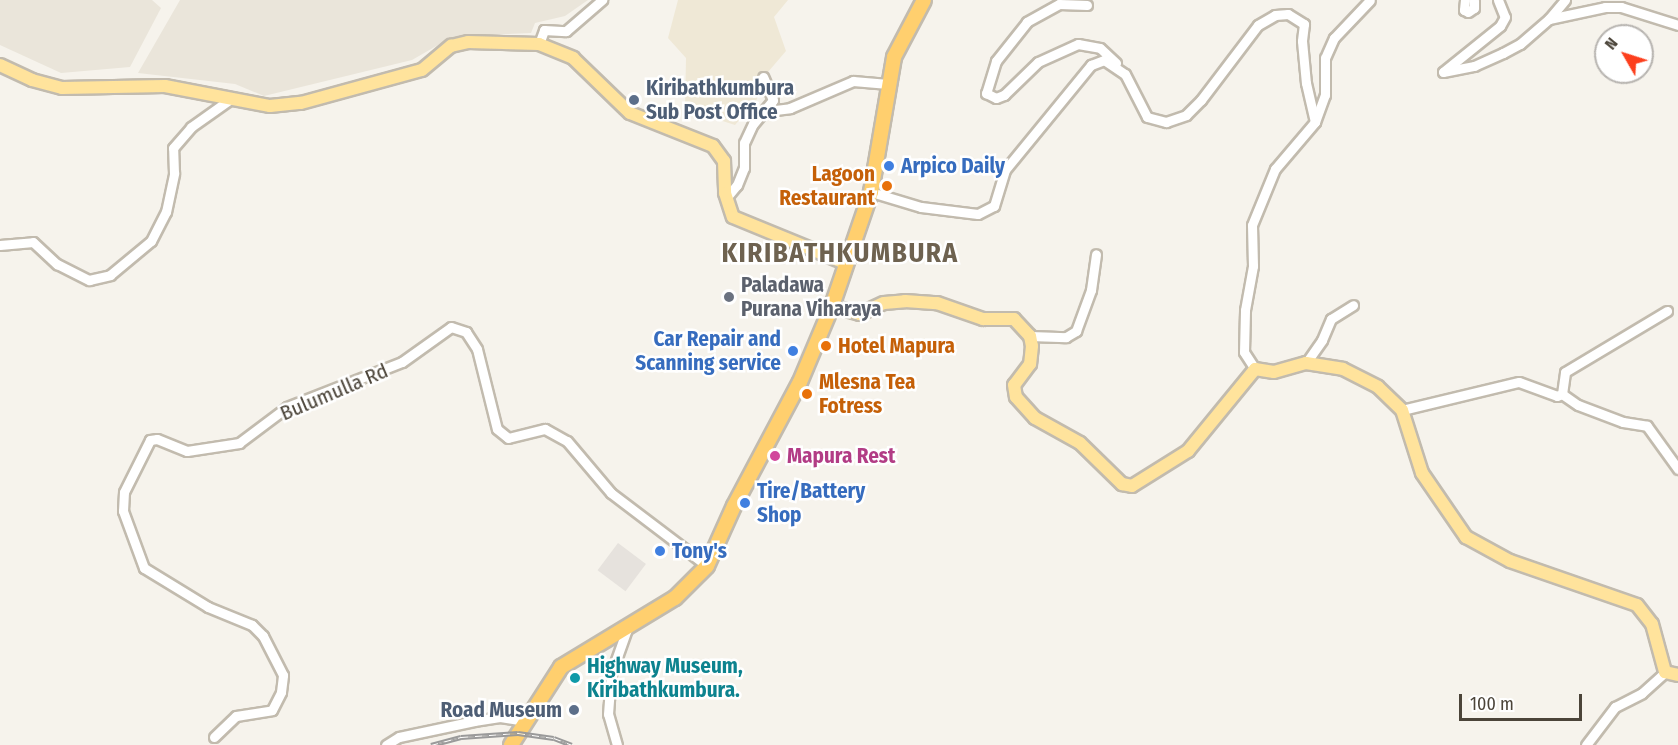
<!DOCTYPE html>
<html>
<head>
<meta charset="utf-8">
<style>
	body { margin:0 }
	#map { position:relative; width:1678px; height:745px; overflow:hidden; background:#f6f3ec; font-family:"Fira Sans Condensed",sans-serif }
	div>[style] { position:absolute }
	[style*='--x'] { left:calc(var(--x)*1px); top:calc(var(--y)*1px); width:calc(var(--w)*1px); rotate:calc(var(--a)*1deg) }
	.residential>* { inset:0; background:#eae5da }
	.industrial>* { inset:0; background:#e6e2dd; transform-origin:0 0 }
	.education>* { inset:0; background:#efe8d6 }
	.roads { filter:drop-shadow(2px 0 #c2bbae) drop-shadow(-2px 0 #c2bbae) drop-shadow(0 2px #c2bbae) drop-shadow(0 -2px #c2bbae) }
	.minor>* { height:9px; margin:-4.5px; padding:0 4.5px; transform-origin:4.5px; border-radius:4.5px; background:#fff }
	.major>* { height:12px; margin:-6px; padding:0 6px; transform-origin:6px; border-radius:6px; background:#ffe39c }
	.highway>* { height:14px; margin:-7px; padding:0 7px; transform-origin:7px; border-radius:7px; background:#ffcf6e }
	.rail>* { height:4.5px; margin-top:-2.25px; transform-origin:0; background:repeating-linear-gradient(90deg,#fff 0 7px,#9a9a9a 0 14px); box-sizing:border-box; border-block:2px solid #9a9a9a }
	.dots>* { width:16px; height:16px; translate:-50% -50%; box-sizing:border-box; border:3px solid #fff; border-radius:50% }
	span { translate:-50% -50%; white-space:nowrap; text-align:center; line-height:1.15; -webkit-text-stroke:5px #fff; paint-order:stroke }
	.service-label { font-size:21px; color:#4e5e75; font-weight:700 }
	.left { translate:0 -50%; text-align:left }
	.right { translate:-100% -50%; text-align:right }
	.shop-label { font-size:21px; color:#366cbe; font-weight:700 }
	.food-label { font-size:21px; color:#c56008; font-weight:700 }
	.worship-label { font-size:21px; color:#5b616d; font-weight:700 }
	.street-label { font-size:21px; color:#4b4439 }
	.hotel-label { font-size:21px; color:#b23c85; font-weight:700 }
	.culture-label { font-size:21px; color:#0d838f; font-weight:700 }
	.district-label { font-size:27px; color:#6e6250; font-weight:700; letter-spacing:1.5px }
	.north { position:absolute; left:1594px; top:24px; width:60px; height:60px; box-sizing:border-box; background:#fff; border:2px solid #b7b4b0; border-radius:50%; rotate:309deg; font-size:16px; font-weight:700; line-height:24px; text-align:center; color:#4b4439 }
	.north::after { content:''; display:block; margin:auto; width:21px; height:27px; background:#fc3f1d; clip-path:polygon(50% 0,100% 100%,50% 72%,0 100%) }
	.scale { position:absolute; left:1459px; top:694px; width:123px; height:27px; box-sizing:border-box; border:3px solid #4b4439; border-top:0; padding-left:8px; font-size:18px; line-height:21px; white-space:nowrap; color:#4b4439; -webkit-text-stroke:4px #fff; paint-order:stroke }
</style>
</head>
<body>
<div id="map">
	<div class="residential">
		<i style="clip-path:polygon(0 0,152px 0,161px 8px,130px 67px,61px 73px,0 45px)"></i>
		<i style="clip-path:polygon(180px 0,588px 0,565px 16px,535px 23px,531px 33px,463px 36px,445px 41px,412px 60px,264px 96px,235px 84px,138px 73px)"></i>
	</div>
	<div class="industrial">
		<i style="left:618px;top:543px;width:35px;height:34px;rotate:37deg"></i>
	</div>
	<div class="education">
		<i style="clip-path:polygon(678px 0,788px 0,774px 17px,786px 51px,768px 72px,756px 101px,735px 125px,685px 109px,686px 58px,668px 38px)"></i>
	</div>
	<div class="roads">
		<div class="minor">
			<i style="--x:1465;--y:0;--w:10;--a:96"></i>
			<i style="--x:1464;--y:10;--w:4;--a:27"></i>
			<i style="--x:1468;--y:12;--w:7;--a:-34"></i>
			<i style="--x:1474;--y:8;--w:8;--a:-90"></i>
			<i style="--x:1498;--y:0;--w:18;--a:68"></i>
			<i style="--x:1505;--y:17;--w:10;--a:119"></i>
			<i style="--x:1500;--y:26;--w:73;--a:141.1"></i>
			<i style="--x:1443;--y:72;--w:32;--a:-11"></i>
			<i style="--x:1474;--y:66;--w:32;--a:-24"></i>
			<i style="--x:1503;--y:53;--w:19;--a:-28"></i>
			<i style="--x:1520;--y:44;--w:38;--a:-41"></i>
			<i style="--x:1549;--y:19;--w:57;--a:-12.1"></i>
			<i style="--x:1605;--y:7;--w:16;--a:0"></i>
			<i style="--x:1621;--y:7;--w:60;--a:17.5"></i>
			<i style="--x:1087;--y:5;--w:28;--a:-178"></i>
			<i style="--x:1059;--y:4;--w:37;--a:151"></i>
			<i style="--x:1027;--y:22;--w:50;--a:128.5"></i>
			<i style="--x:996;--y:61;--w:34;--a:107"></i>
			<i style="--x:986;--y:93;--w:11;--a:27"></i>
			<i style="--x:996;--y:98;--w:9;--a:-21"></i>
			<i style="--x:1004;--y:95;--w:47;--a:-44.1"></i>
			<i style="--x:1038;--y:62;--w:44;--a:-24.2"></i>
			<i style="--x:1078;--y:44;--w:22;--a:10"></i>
			<i style="--x:1100;--y:48;--w:22;--a:43"></i>
			<i style="--x:1549;--y:19;--w:25;--a:-50"></i>
			<i style="--x:539;--y:44;--w:15;--a:-70"></i>
			<i style="--x:544;--y:30;--w:22;--a:3"></i>
			<i style="--x:566;--y:31;--w:48;--a:-40.7"></i>
			<i style="--x:767;--y:111;--w:23;--a:-7"></i>
			<i style="--x:790;--y:108;--w:69;--a:-23.2"></i>
			<i style="--x:853;--y:81;--w:35;--a:5"></i>
			<i style="--x:871;--y:192;--w:52;--a:16.7"></i>
			<i style="--x:921;--y:207;--w:57;--a:7"></i>
			<i style="--x:978;--y:214;--w:18;--a:-27"></i>
			<i style="--x:994;--y:206;--w:38;--a:-73"></i>
			<i style="--x:1005;--y:170;--w:136;--a:-50.7"></i>
			<i style="--x:1091;--y:65;--w:14;--a:-21"></i>
			<i style="--x:1104;--y:60;--w:25;--a:34"></i>
			<i style="--x:1125;--y:74;--w:48;--a:62.9"></i>
			<i style="--x:1147;--y:117;--w:20;--a:15"></i>
			<i style="--x:1166;--y:122;--w:21;--a:-19"></i>
			<i style="--x:1186;--y:115;--w:21;--a:-45"></i>
			<i style="--x:1201;--y:100;--w:94;--a:-52.8"></i>
			<i style="--x:1258;--y:25;--w:20;--a:-30"></i>
			<i style="--x:1275;--y:15;--w:13;--a:-4"></i>
			<i style="--x:1288;--y:14;--w:19;--a:32"></i>
			<i style="--x:1304;--y:24;--w:17;--a:97"></i>
			<i style="--x:1302;--y:41;--w:42;--a:84.6"></i>
			<i style="--x:1306;--y:83;--w:40;--a:77"></i>
			<i style="--x:726;--y:198;--w:17;--a:-50"></i>
			<i style="--x:737;--y:185;--w:18;--a:-68"></i>
			<i style="--x:744;--y:168;--w:25;--a:-90"></i>
			<i style="--x:744;--y:143;--w:21;--a:-65"></i>
			<i style="--x:753;--y:124;--w:31;--a:-50"></i>
			<i style="--x:773;--y:100;--w:25;--a:-113"></i>
			<i style="--x:0;--y:245;--w:33;--a:-5"></i>
			<i style="--x:33;--y:242;--w:33;--a:43"></i>
			<i style="--x:57;--y:264;--w:36;--a:27"></i>
			<i style="--x:89;--y:280;--w:22;--a:-13"></i>
			<i style="--x:110;--y:275;--w:53;--a:-39.7"></i>
			<i style="--x:151;--y:241;--w:33;--a:-63"></i>
			<i style="--x:166;--y:212;--w:40;--a:-78"></i>
			<i style="--x:174;--y:173;--w:25;--a:-92"></i>
			<i style="--x:173;--y:148;--w:28;--a:-49"></i>
			<i style="--x:191;--y:127;--w:50;--a:-35.3"></i>
			<i style="--x:1030;--y:336;--w:36;--a:2"></i>
			<i style="--x:1066;--y:337;--w:12;--a:-31"></i>
			<i style="--x:1076;--y:331;--w:44;--a:-69.9"></i>
			<i style="--x:1091;--y:290;--w:36;--a:-82"></i>
			<i style="--x:1306;--y:363;--w:28;--a:-55"></i>
			<i style="--x:1322;--y:340;--w:23;--a:-67"></i>
			<i style="--x:1331;--y:319;--w:26;--a:-32"></i>
			<i style="--x:1255;--y:369;--w:20;--a:-123"></i>
			<i style="--x:1244;--y:352;--w:42;--a:-88.6"></i>
			<i style="--x:1245;--y:310;--w:45;--a:-79.7"></i>
			<i style="--x:1253;--y:266;--w:41;--a:-91.4"></i>
			<i style="--x:1252;--y:225;--w:61;--a:-67.7"></i>
			<i style="--x:1275;--y:169;--w:62;--a:-49.6"></i>
			<i style="--x:1315;--y:122;--w:29;--a:-70"></i>
			<i style="--x:1325;--y:95;--w:37;--a:-90"></i>
			<i style="--x:1325;--y:58;--w:22;--a:-66"></i>
			<i style="--x:1334;--y:38;--w:52;--a:-46.5"></i>
			<i style="--x:1562;--y:394;--w:22;--a:-82"></i>
			<i style="--x:1565;--y:372;--w:119;--a:-30.9"></i>
			<i style="--x:1402;--y:410;--w:120;--a:-13.5"></i>
			<i style="--x:1519;--y:382;--w:40;--a:20.2"></i>
			<i style="--x:1557;--y:396;--w:5;--a:-22"></i>
			<i style="--x:1562;--y:394;--w:19;--a:35"></i>
			<i style="--x:1578;--y:405;--w:48;--a:20.7"></i>
			<i style="--x:1623;--y:422;--w:24;--a:9"></i>
			<i style="--x:1647;--y:426;--w:53;--a:54.2"></i>
			<i style="--x:214;--y:737;--w:30;--a:-44"></i>
			<i style="--x:236;--y:716;--w:36;--a:-9"></i>
			<i style="--x:272;--y:710;--w:20;--a:-63"></i>
			<i style="--x:281;--y:692;--w:17;--a:-83"></i>
			<i style="--x:283;--y:675;--w:44;--a:-117.1"></i>
			<i style="--x:263;--y:636;--w:16;--a:-135"></i>
			<i style="--x:252;--y:625;--w:48;--a:-157.8"></i>
			<i style="--x:208;--y:607;--w:75;--a:-148.6"></i>
			<i style="--x:144;--y:568;--w:61;--a:-110.2"></i>
			<i style="--x:123;--y:511;--w:19;--a:-87"></i>
			<i style="--x:124;--y:492;--w:58;--a:-63.4"></i>
			<i style="--x:150;--y:440;--w:7;--a:-8"></i>
			<i style="--x:157;--y:439;--w:32;--a:22"></i>
			<i style="--x:187;--y:451;--w:53;--a:-8.7"></i>
			<i style="--x:239;--y:443;--w:60;--a:-36.9"></i>
			<i style="--x:287;--y:407;--w:123;--a:-21.4"></i>
			<i style="--x:402;--y:362;--w:60;--a:-35.5"></i>
			<i style="--x:451;--y:327;--w:16;--a:18"></i>
			<i style="--x:466;--y:332;--w:20;--a:57"></i>
			<i style="--x:477;--y:349;--w:82;--a:76"></i>
			<i style="--x:497;--y:429;--w:14;--a:39"></i>
			<i style="--x:508;--y:438;--w:38;--a:-14"></i>
			<i style="--x:545;--y:429;--w:25;--a:29"></i>
			<i style="--x:567;--y:441;--w:68;--a:49.8"></i>
			<i style="--x:611;--y:493;--w:121;--a:37.2"></i>
			<i style="--x:386;--y:745;--w:15;--a:-32"></i>
			<i style="--x:399;--y:737;--w:77;--a:-12"></i>
			<i style="--x:474;--y:721;--w:26;--a:-9"></i>
			<i style="--x:500;--y:717;--w:26;--a:9"></i>
			<i style="--x:617;--y:745;--w:32;--a:-106"></i>
			<i style="--x:608;--y:714;--w:40;--a:-85.7"></i>
			<i style="--x:611;--y:674;--w:48;--a:-70.4"></i>
			<i style="--x:1586;--y:745;--w:48;--a:-52.7"></i>
			<i style="--x:1615;--y:707;--w:30;--a:-27"></i>
			<i style="--x:1642;--y:693;--w:31;--a:-42"></i>
		</div>
		<div class="major">
			<i style="--x:0;--y:65;--w:35;--a:25"></i>
			<i style="--x:32;--y:80;--w:31;--a:15"></i>
			<i style="--x:62;--y:88;--w:103;--a:-1.1"></i>
			<i style="--x:165;--y:86;--w:107;--a:10.8"></i>
			<i style="--x:270;--y:106;--w:31;--a:-6"></i>
			<i style="--x:301;--y:103;--w:125;--a:-15.3"></i>
			<i style="--x:422;--y:70;--w:38;--a:-40"></i>
			<i style="--x:451;--y:46;--w:17;--a:-13"></i>
			<i style="--x:468;--y:42;--w:71;--a:1.6"></i>
			<i style="--x:539;--y:44;--w:37;--a:22"></i>
			<i style="--x:573;--y:58;--w:79;--a:44"></i>
			<i style="--x:630;--y:113;--w:89;--a:21.7"></i>
			<i style="--x:713;--y:146;--w:19;--a:54"></i>
			<i style="--x:724;--y:161;--w:32;--a:88"></i>
			<i style="--x:725;--y:193;--w:25;--a:72"></i>
			<i style="--x:733;--y:217;--w:121;--a:22.3"></i>
			<i style="--x:832;--y:306;--w:29;--a:16"></i>
			<i style="--x:860;--y:314;--w:26;--a:-25"></i>
			<i style="--x:884;--y:303;--w:21;--a:-5"></i>
			<i style="--x:905;--y:301;--w:32;--a:4"></i>
			<i style="--x:937;--y:303;--w:49;--a:19.2"></i>
			<i style="--x:983;--y:319;--w:31;--a:0"></i>
			<i style="--x:1014;--y:319;--w:23;--a:47"></i>
			<i style="--x:1030;--y:336;--w:10;--a:79"></i>
			<i style="--x:1032;--y:346;--w:18;--a:96"></i>
			<i style="--x:1030;--y:364;--w:26;--a:127"></i>
			<i style="--x:1014;--y:385;--w:12;--a:81"></i>
			<i style="--x:1016;--y:397;--w:28;--a:48"></i>
			<i style="--x:1035;--y:418;--w:51;--a:29.1"></i>
			<i style="--x:1080;--y:443;--w:59;--a:44.3"></i>
			<i style="--x:1122;--y:484;--w:10;--a:11"></i>
			<i style="--x:1132;--y:486;--w:66;--a:-32"></i>
			<i style="--x:1188;--y:451;--w:106;--a:-50.7"></i>
			<i style="--x:1255;--y:369;--w:19;--a:9"></i>
			<i style="--x:1274;--y:372;--w:33;--a:-16"></i>
			<i style="--x:1306;--y:363;--w:37;--a:9"></i>
			<i style="--x:1343;--y:369;--w:39;--a:27"></i>
			<i style="--x:1378;--y:387;--w:33;--a:44"></i>
			<i style="--x:1402;--y:410;--w:66;--a:72.4"></i>
			<i style="--x:1422;--y:473;--w:78;--a:55.5"></i>
			<i style="--x:1466;--y:537;--w:50;--a:28.6"></i>
			<i style="--x:1510;--y:561;--w:134;--a:19.1"></i>
			<i style="--x:1637;--y:605;--w:24;--a:52"></i>
			<i style="--x:1652;--y:624;--w:50;--a:74.8"></i>
			<i style="--x:1665;--y:672;--w:13;--a:13"></i>
		</div>
		<div class="highway">
			<i style="--x:511;--y:745;--w:93;--a:-57.3"></i>
			<i style="--x:561;--y:667;--w:133;--a:-31.2"></i>
			<i style="--x:675;--y:598;--w:45;--a:-45"></i>
			<i style="--x:707;--y:566;--w:66;--a:-65.8"></i>
			<i style="--x:734;--y:506;--w:140;--a:-62"></i>
			<i style="--x:800;--y:382;--w:82;--a:-67.2"></i>
			<i style="--x:832;--y:306;--w:120;--a:-71.1"></i>
			<i style="--x:871;--y:192;--w:137;--a:-80.3"></i>
			<i style="--x:894;--y:57;--w:64;--a:-62.2"></i>
		</div>
	</div>
	<div class="rail">
		<i style="--x:431;--y:745;--w:31;--a:-15"></i>
		<i style="--x:461;--y:737;--w:57;--a:-4"></i>
		<i style="--x:518;--y:733;--w:36;--a:8"></i>
		<i style="--x:554;--y:738;--w:19;--a:21"></i>
	</div>
	<div class="dots">
		<i style="left:634px;top:100px;background:#5c6f8a"></i>
		<i style="left:889px;top:166px;background:#3f7fe0"></i>
		<i style="left:887px;top:186px;background:#e8710a"></i>
		<i style="left:729px;top:297px;background:#6b7280"></i>
		<i style="left:826px;top:346px;background:#e8710a"></i>
		<i style="left:793px;top:351px;background:#3f7fe0"></i>
		<i style="left:807px;top:394px;background:#e8710a"></i>
		<i style="left:775px;top:456px;background:#d1479c"></i>
		<i style="left:745px;top:503px;background:#3f7fe0"></i>
		<i style="left:660px;top:551px;background:#3f7fe0"></i>
		<i style="left:575px;top:678px;background:#0f9aa8"></i>
		<i style="left:574px;top:710px;background:#5c6f8a"></i>
	</div>
	<div class="service-label">
		<span class="left" style="left:646px;top:100px">Kiribathkumbura<br>Sub Post Office</span>
		<span class="right" style="left:562px;top:710px">Road Museum</span>
	</div>
	<div class="shop-label">
		<span class="left" style="left:901px;top:166px">Arpico Daily</span>
		<span class="right" style="left:781px;top:351px">Car Repair and<br>Scanning service</span>
		<span class="left" style="left:757px;top:503px">Tire/Battery<br>Shop</span>
		<span class="left" style="left:672px;top:551px">Tony's</span>
	</div>
	<div class="food-label">
		<span class="right" style="left:875px;top:186px">Lagoon<br>Restaurant</span>
		<span class="left" style="left:838px;top:346px">Hotel Mapura</span>
		<span class="left" style="left:819px;top:394px">Mlesna Tea<br>Fotress</span>
	</div>
	<div class="worship-label">
		<span class="left" style="left:741px;top:297px">Paladawa<br>Purana Viharaya</span>
	</div>
	<div class="street-label">
		<span style="left:334px;top:392px;rotate:-23deg">Bulumulla Rd</span>
	</div>
	<div class="hotel-label">
		<span class="left" style="left:787px;top:456px">Mapura Rest</span>
	</div>
	<div class="culture-label">
		<span class="left" style="left:587px;top:678px">Highway Museum,<br>Kiribathkumbura.</span>
	</div>
	<div class="district-label">
		<span style="left:840px;top:254px">KIRIBATHKUMBURA</span>
	</div>
	<div class="north">N</div>
	<div class="scale">100 m</div>
</div>
</body>
</html>
